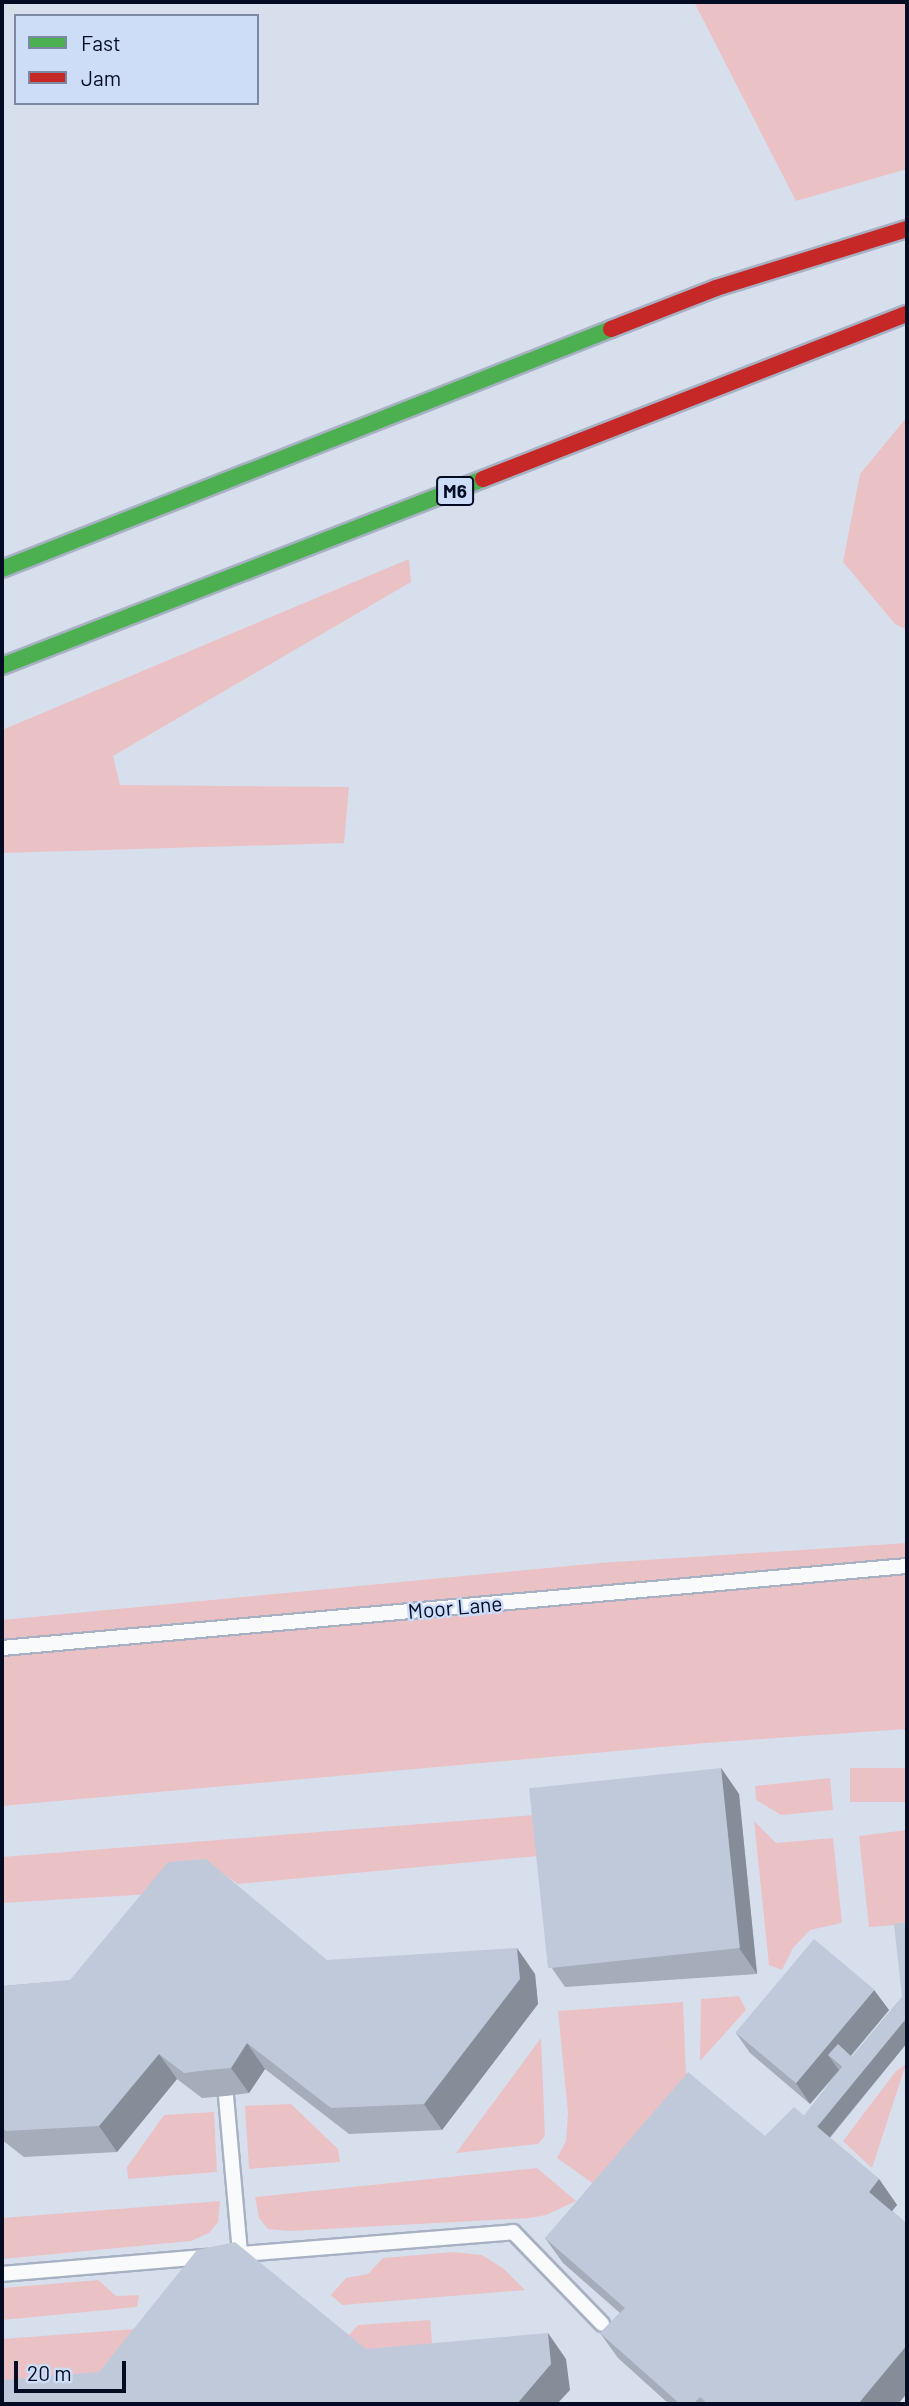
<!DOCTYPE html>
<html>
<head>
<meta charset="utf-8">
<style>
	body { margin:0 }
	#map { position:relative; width:909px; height:2406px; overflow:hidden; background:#d7dfed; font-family:Barlow,sans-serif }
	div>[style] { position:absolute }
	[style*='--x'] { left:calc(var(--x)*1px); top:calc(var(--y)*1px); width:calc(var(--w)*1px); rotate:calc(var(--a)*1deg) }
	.green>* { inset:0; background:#eac2c6; transform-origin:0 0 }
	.roads { filter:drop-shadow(2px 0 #a7b1c3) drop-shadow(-2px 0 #a7b1c3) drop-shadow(0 2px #a7b1c3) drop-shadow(0 -2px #a7b1c3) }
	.lane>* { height:14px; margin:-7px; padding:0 7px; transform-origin:7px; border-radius:7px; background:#f9fafc }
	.fast>* { height:16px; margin:-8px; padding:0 8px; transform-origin:8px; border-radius:8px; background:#4caf50 }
	.jam>* { height:16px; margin:-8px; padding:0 8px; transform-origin:8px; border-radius:8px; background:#c62828 }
	.wall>* { inset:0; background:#a5adbb }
	.shaded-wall>* { inset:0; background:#868d99 }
	.building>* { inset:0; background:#c0c9da; transform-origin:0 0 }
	span { translate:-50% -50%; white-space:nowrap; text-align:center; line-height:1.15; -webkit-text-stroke:5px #cddcf7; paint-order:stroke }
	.shield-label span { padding:2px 5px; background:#cddcf7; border:2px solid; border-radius:5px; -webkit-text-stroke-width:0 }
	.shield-label { font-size:19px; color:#030c23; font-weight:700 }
	.street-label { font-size:21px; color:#030c23 }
	.frame { position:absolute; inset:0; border:4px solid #030c23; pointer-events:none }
	.legend { position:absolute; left:14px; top:14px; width:245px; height:91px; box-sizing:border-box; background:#cddcf7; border:2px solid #7c89a2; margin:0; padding:9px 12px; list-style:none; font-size:21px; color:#030c23 }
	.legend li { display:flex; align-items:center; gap:14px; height:35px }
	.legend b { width:35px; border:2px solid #7c89a2 }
	.scale { position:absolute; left:14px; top:2361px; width:112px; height:32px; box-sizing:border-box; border:4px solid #030c23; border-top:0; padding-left:9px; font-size:21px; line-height:24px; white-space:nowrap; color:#030c23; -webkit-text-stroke:5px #cddcf7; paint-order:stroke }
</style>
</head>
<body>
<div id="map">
	<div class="green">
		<i style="clip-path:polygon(694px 2px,907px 2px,907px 169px,796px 201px)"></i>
		<i style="clip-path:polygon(907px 417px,907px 630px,895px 624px,843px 562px,860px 474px)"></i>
		<i style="clip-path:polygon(409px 559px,411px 582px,113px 756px,120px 785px,349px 787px,344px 843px,2px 853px,2px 730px)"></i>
		<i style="clip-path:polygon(907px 1543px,907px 1729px,706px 1743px,2px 1806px,2px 1620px,600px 1563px)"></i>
		<i style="left:907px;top:1768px;width:34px;height:57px;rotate:90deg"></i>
		<i style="clip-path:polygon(830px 1778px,833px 1810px,781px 1815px,756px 1800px,755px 1786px)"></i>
		<i style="clip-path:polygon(534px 1815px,538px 1856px,238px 1884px,228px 1877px,169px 1893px,2px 1903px,2px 1857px)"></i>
		<i style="clip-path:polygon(754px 1821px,776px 1843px,833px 1838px,842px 1923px,810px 1930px,793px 1948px,782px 1970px,769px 1965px)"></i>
		<i style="clip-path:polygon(907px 1830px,907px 1924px,869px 1927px,859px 1836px)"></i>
		<i style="clip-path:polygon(739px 1996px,746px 2010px,700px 2061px,701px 1999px)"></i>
		<i style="clip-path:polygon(683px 2002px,686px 2076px,595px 2185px,557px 2158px,566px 2141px,568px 2113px,558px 2011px)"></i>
		<i style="clip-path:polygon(541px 2038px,545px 2136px,538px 2144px,456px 2153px)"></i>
		<i style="clip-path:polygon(906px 2064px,872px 2168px,843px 2141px,896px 2071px)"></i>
		<i style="clip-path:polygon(291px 2104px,338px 2149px,340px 2162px,249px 2169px,245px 2106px)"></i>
		<i style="clip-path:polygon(214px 2112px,217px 2172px,128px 2179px,127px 2167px,164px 2115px)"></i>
		<i style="clip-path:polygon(537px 2168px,576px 2201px,546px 2215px,529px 2218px,290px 2231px,268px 2229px,259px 2218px,255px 2197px)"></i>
		<i style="clip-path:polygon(220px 2201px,218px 2222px,209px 2233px,191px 2241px,2px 2259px,2px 2218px)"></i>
		<i style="clip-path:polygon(453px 2252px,482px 2255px,504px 2269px,525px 2290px,342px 2305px,331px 2295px,346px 2278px,368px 2274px,383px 2258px)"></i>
		<i style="clip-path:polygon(98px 2280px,116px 2296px,139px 2295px,137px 2307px,2px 2320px,2px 2288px)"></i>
		<i style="clip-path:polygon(430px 2320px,434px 2365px,388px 2368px,349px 2335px,358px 2325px)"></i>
		<i style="clip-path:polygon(162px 2327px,110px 2388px,2px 2397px,2px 2339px)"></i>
	</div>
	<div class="roads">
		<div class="lane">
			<i style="--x:2;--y:1648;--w:909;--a:-5.18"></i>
			<i style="--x:226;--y:2096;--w:159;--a:84.9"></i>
			<i style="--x:230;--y:2255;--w:284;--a:-4.6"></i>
			<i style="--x:513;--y:2232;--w:128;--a:45.9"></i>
			<i style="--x:2;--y:2274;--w:205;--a:-4.8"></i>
		</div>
		<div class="fast">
			<i style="--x:2;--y:569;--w:655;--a:-21.51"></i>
			<i style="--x:2;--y:666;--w:516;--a:-21.24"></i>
		</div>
		<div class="jam">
			<i style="--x:611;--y:329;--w:113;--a:-21.3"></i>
			<i style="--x:716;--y:288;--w:200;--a:-17.2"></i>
			<i style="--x:483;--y:479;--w:455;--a:-21.3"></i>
		</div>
	</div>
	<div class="wall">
		<i style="clip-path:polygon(721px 1768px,739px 1794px,757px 1974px,565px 1987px,547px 1961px)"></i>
		<i style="clip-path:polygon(907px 1922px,907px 2043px,830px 2138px,879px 2179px,897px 2205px,892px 2211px,907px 2224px,907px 2393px,898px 2404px,669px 2404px,618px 2358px,600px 2333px,620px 2313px,563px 2263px,545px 2238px,765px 2136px,804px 2116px,839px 2071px,810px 2104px,750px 2053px,736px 2033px,874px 1990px,889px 2010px,851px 2056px,852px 2057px,902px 1997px)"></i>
		<i style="clip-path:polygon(327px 1960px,535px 1974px,538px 2004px,442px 2130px,349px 2134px,265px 2069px,249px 2093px,226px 2096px,202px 2098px,177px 2079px,117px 2152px,24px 2157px,2px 2140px,2px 1986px)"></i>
	</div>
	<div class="shaded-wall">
		<i style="clip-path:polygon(721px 1768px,739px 1794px,757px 1974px,739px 1948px)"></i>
		<i style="clip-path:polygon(517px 1948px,535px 1974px,538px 2004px,442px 2130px,424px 2104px)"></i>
		<i style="clip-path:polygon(874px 1990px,889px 2010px,841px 2067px,828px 2055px,839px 2070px,810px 2104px,796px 2083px)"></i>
		<i style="clip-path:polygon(907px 2016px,906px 2033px,907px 2035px,907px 2043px,824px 2144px,814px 2130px)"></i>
		<i style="clip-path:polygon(247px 2043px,265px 2069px,249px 2093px,231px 2068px)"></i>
		<i style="clip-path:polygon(159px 2054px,177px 2079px,117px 2152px,99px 2126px)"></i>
		<i style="clip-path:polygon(879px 2179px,897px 2205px,887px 2217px,869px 2192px)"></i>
		<i style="clip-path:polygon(548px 2333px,566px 2359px,570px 2390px,557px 2404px,517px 2404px)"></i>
		<i style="clip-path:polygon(907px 2345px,907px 2393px,898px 2404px,858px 2404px)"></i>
	</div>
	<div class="building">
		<i style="left:721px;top:1768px;width:181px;height:193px;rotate:84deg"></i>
		<i style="clip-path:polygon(206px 1859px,327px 1960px,517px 1948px,520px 1979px,424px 2104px,331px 2108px,247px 2043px,231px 2068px,208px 2070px,184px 2073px,159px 2054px,99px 2126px,6px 2131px,2px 2128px,2px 1986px,70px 1980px,168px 1862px)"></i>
		<i style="clip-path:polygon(907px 1922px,907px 2033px,906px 2033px,894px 1924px)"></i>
		<i style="left:814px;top:1939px;width:79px;height:122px;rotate:40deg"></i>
		<i style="clip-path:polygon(902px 1997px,905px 2020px,817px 2127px,804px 2116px,842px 2067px,828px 2055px,838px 2044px,852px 2057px)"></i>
		<i style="clip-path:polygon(688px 2072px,765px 2136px,794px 2107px,879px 2179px,869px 2192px,907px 2224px,907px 2345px,858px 2404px,708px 2404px,700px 2397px,693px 2404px,680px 2404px,600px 2333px,625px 2308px,545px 2238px)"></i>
		<i style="clip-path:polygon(235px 2242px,366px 2349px,548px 2333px,551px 2364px,517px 2404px,2px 2404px,2px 2380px,99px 2372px,197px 2250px)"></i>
	</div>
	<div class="shield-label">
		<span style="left:455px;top:491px">M6</span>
	</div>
	<div class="street-label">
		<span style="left:455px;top:1607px;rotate:-5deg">Moor Lane</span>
	</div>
	<div class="frame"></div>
	<ul class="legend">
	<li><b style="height:9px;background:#4caf50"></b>Fast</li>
	<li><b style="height:9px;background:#c62828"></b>Jam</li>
	</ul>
	<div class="scale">20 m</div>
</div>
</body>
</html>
